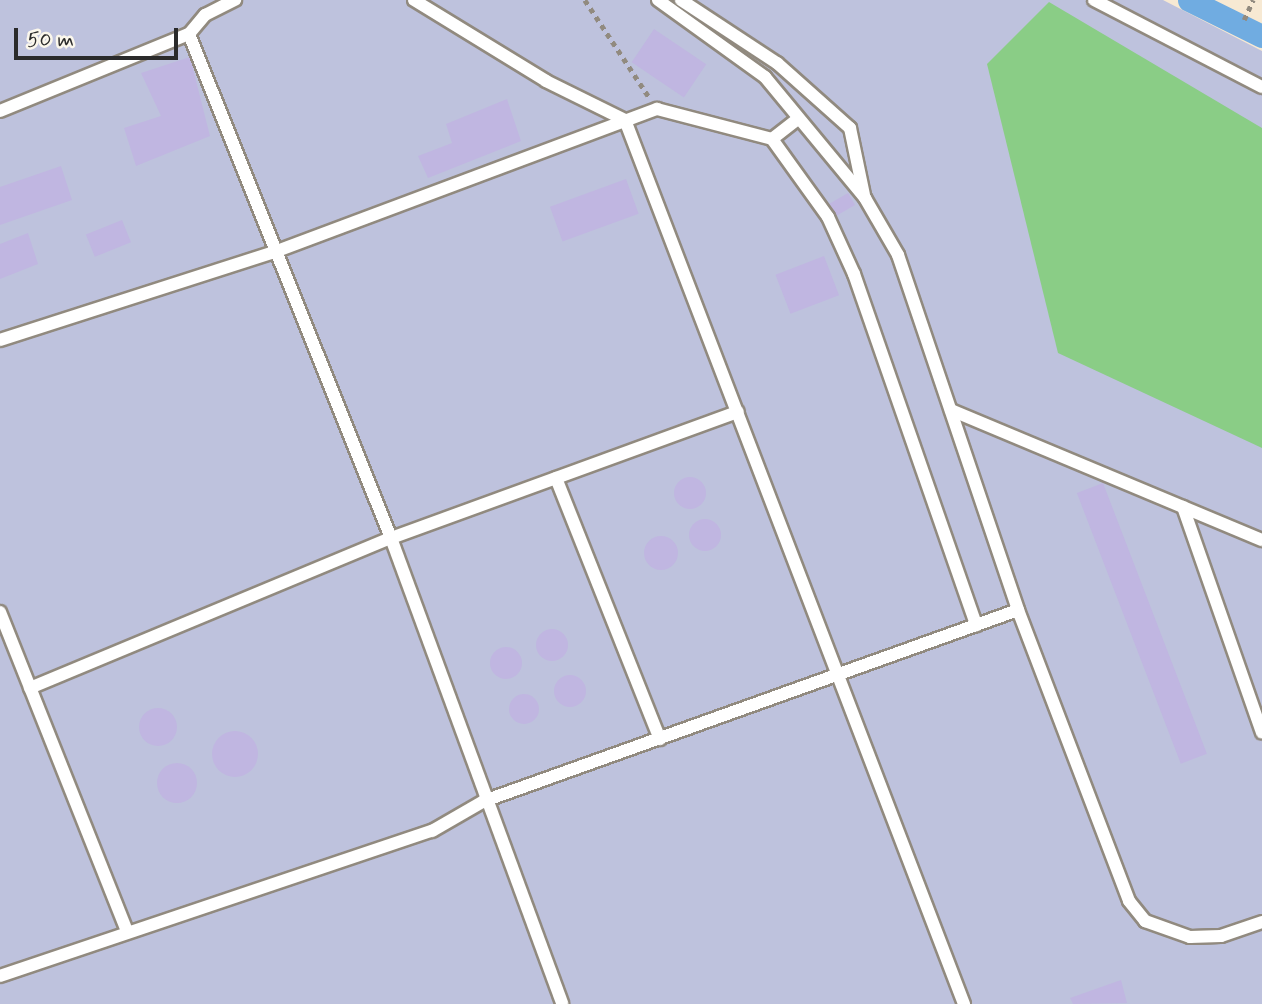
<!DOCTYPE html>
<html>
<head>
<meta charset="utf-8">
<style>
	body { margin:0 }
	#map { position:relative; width:1262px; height:1004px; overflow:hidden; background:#f7e9d3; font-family:Mynerve,sans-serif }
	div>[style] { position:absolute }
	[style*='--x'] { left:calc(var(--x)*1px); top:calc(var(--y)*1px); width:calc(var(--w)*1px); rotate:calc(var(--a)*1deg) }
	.industrial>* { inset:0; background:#bec2dd }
	.green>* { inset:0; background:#8acd86 }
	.canal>* { height:23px; margin:-11.5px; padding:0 11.5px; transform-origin:11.5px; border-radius:11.5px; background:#70ace1 }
	.building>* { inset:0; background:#c0b6e1; transform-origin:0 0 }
	.round { border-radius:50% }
	.path>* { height:4.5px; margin-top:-2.25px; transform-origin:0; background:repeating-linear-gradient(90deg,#918a7f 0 5px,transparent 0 10px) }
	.roads { filter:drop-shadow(2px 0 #918a7f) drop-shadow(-2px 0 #918a7f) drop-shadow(0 2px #918a7f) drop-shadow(0 -2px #918a7f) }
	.service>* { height:12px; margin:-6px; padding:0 6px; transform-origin:6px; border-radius:6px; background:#fff }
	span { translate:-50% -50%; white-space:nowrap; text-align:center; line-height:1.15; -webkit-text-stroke:7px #fbf7ec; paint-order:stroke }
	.scale { position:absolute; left:14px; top:28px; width:164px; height:32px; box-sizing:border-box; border:4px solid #2b2b2b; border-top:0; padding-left:9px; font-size:21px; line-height:24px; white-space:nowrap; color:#2b2b2b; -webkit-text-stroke:5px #fbf7ec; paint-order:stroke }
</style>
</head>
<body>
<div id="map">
	<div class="industrial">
		<i style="clip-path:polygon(0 0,1163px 0,1262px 51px,1262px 1004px,0 1004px)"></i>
	</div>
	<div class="green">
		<i style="clip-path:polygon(1049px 2px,1262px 128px,1262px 448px,1058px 353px,987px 64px)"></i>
	</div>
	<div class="canal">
		<i style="--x:1189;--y:0;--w:81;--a:26.3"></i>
	</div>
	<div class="building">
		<i style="left:654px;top:29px;width:63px;height:40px;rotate:34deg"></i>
		<i style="clip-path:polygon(190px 57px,210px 136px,136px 166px,124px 128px,161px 116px,141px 73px)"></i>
		<i style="clip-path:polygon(507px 99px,521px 141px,428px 178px,418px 156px,452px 143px,446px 124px)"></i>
		<i style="clip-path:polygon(61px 166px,72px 200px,0 225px,0 187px)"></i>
		<i style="left:626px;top:179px;width:37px;height:81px;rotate:70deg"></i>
		<i style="left:848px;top:193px;width:14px;height:23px;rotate:60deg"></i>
		<i style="left:122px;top:220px;width:24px;height:39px;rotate:68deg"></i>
		<i style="clip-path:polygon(28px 233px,38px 264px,0 279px,0 244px)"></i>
		<i style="left:824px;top:256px;width:42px;height:52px;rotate:69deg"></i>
		<i class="round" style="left:674px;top:477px;width:32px;height:32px"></i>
		<i style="left:1103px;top:483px;width:290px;height:28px;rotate:69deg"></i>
		<i class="round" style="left:689px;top:519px;width:32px;height:32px"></i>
		<i class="round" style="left:644px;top:536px;width:34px;height:34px"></i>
		<i class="round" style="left:536px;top:629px;width:32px;height:32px"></i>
		<i class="round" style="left:490px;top:647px;width:32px;height:32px"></i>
		<i class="round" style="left:554px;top:675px;width:32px;height:32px"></i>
		<i class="round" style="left:509px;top:694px;width:30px;height:30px"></i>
		<i class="round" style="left:139px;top:708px;width:38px;height:38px"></i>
		<i class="round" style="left:212px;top:731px;width:46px;height:46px"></i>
		<i class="round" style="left:157px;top:763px;width:40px;height:40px"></i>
		<i style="clip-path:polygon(1121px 980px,1127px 1003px,1073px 1004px,1070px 998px)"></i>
	</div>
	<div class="path">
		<i style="--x:585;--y:0;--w:116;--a:56.6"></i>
		<i style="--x:1244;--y:20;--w:22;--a:-66"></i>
	</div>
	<div class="roads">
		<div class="service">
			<i style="--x:414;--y:0;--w:155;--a:31.5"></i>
			<i style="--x:546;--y:81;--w:88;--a:26.3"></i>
			<i style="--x:625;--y:120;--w:947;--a:69.02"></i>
			<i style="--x:658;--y:0;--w:132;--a:35.7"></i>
			<i style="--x:765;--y:77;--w:157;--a:50.4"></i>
			<i style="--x:865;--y:198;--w:66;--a:59.9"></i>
			<i style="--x:898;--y:255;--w:375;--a:71.3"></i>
			<i style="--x:1018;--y:610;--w:311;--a:69.1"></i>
			<i style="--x:1129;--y:901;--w:26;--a:51"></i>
			<i style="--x:1145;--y:921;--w:48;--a:19.6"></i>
			<i style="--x:1190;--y:937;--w:31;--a:-2"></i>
			<i style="--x:1221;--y:936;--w:43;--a:-18.9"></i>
			<i style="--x:681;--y:0;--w:115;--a:33.3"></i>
			<i style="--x:777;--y:63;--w:98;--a:41.7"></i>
			<i style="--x:850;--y:128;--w:68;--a:78.2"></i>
			<i style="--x:1094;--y:0;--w:189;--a:27.4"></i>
			<i style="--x:189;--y:34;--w:25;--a:-50"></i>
			<i style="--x:205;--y:15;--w:34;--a:-27"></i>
			<i style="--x:0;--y:111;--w:204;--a:-22.2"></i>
			<i style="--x:189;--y:34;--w:543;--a:68.16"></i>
			<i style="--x:391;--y:538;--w:496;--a:69.8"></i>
			<i style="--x:772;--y:139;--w:33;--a:-38"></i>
			<i style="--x:0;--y:340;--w:291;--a:-17.8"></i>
			<i style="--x:277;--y:251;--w:406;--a:-20.5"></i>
			<i style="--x:657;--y:109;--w:119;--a:14.6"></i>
			<i style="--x:772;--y:139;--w:96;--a:54.3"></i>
			<i style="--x:828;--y:217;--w:63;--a:65.5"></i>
			<i style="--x:854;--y:274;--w:372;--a:70.8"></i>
			<i style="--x:951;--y:410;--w:337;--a:22.7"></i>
			<i style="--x:556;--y:478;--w:281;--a:68.3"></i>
			<i style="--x:1183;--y:507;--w:239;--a:70.7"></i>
			<i style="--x:0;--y:612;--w:343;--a:68.3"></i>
			<i style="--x:30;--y:688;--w:391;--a:-22.6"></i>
			<i style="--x:391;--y:538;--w:369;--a:-20"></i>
			<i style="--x:0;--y:976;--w:456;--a:-18.6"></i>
			<i style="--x:432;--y:831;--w:60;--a:-30"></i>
			<i style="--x:484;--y:801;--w:567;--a:-19.68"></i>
		</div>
	</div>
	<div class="scale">50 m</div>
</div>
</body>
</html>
